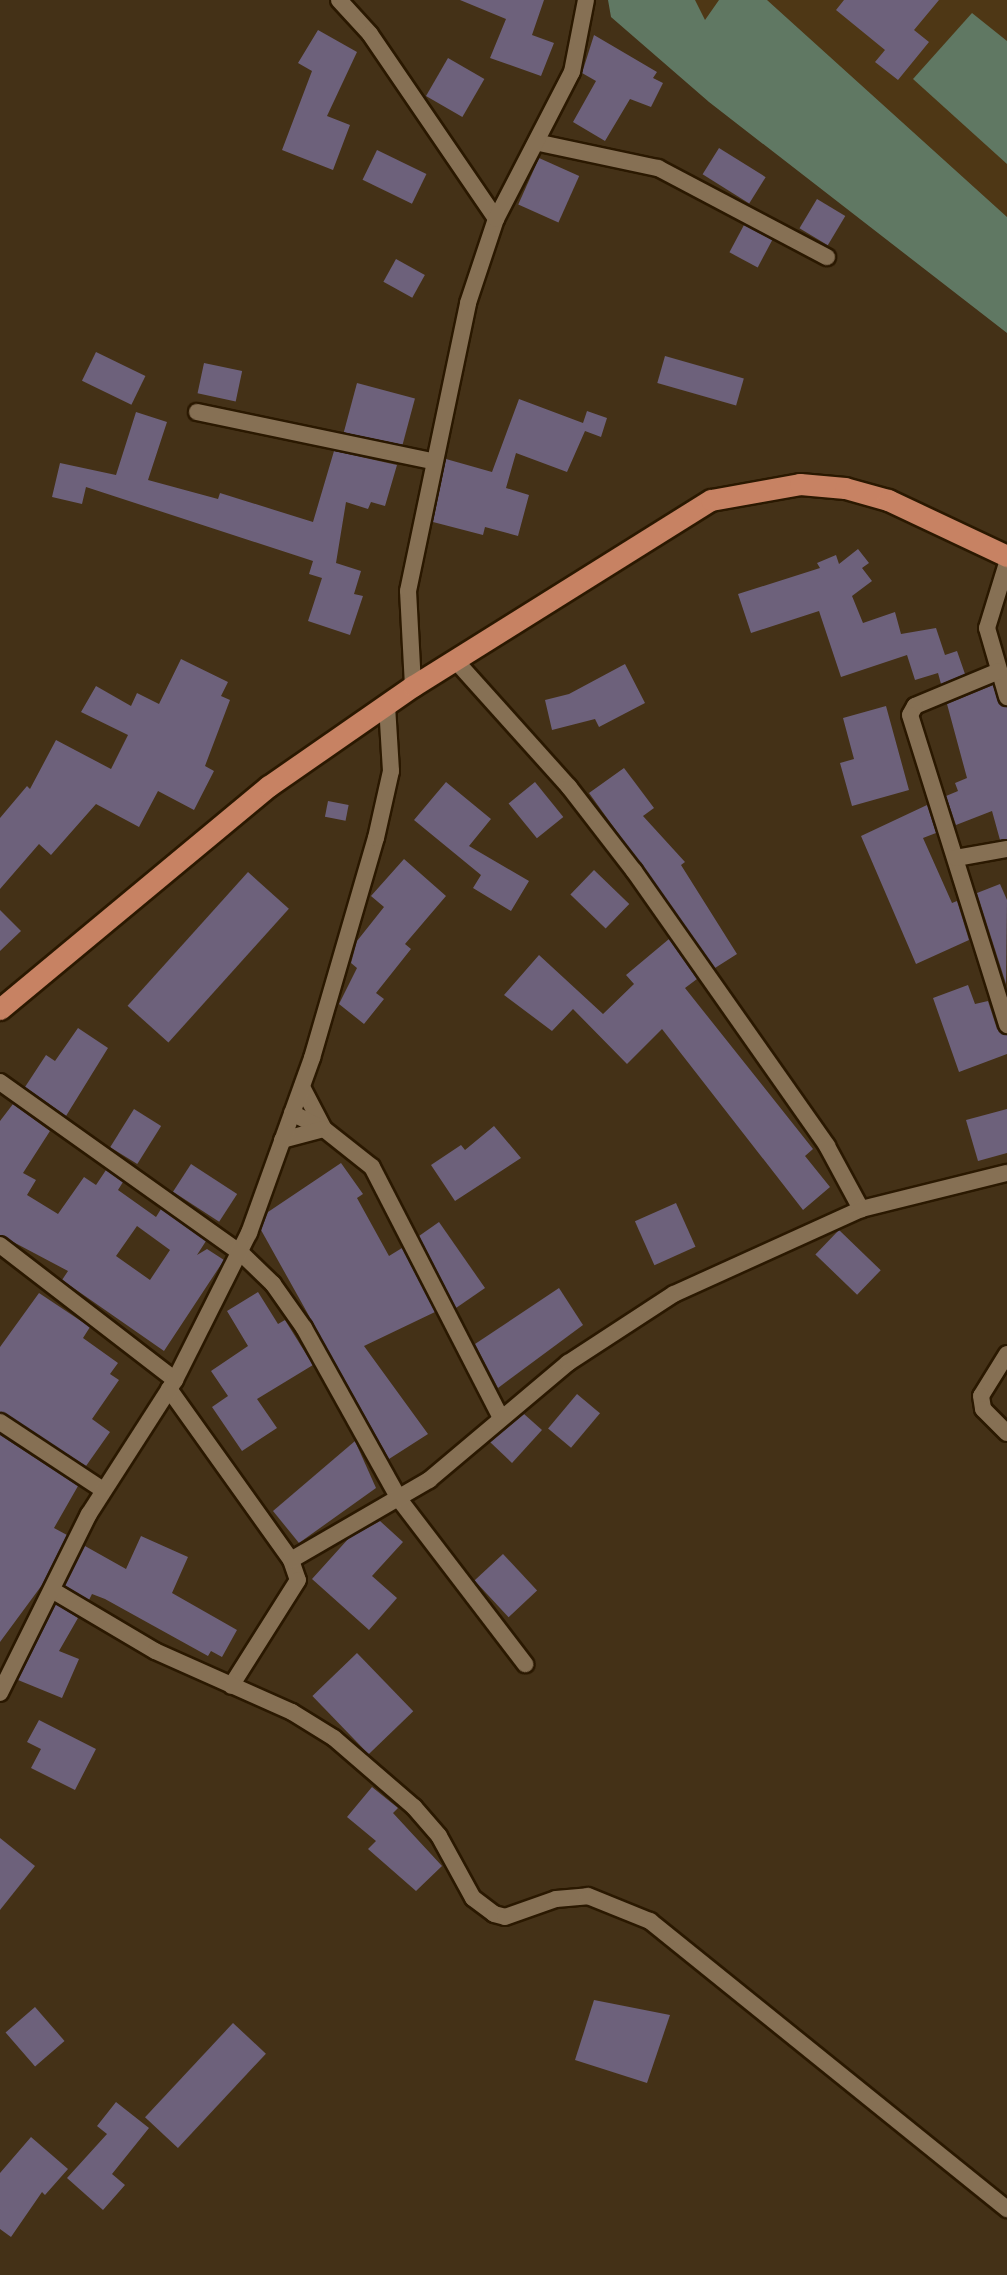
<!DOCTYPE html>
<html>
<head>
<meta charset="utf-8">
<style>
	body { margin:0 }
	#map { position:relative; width:1007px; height:2275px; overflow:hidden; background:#443117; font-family:"Space Grotesk",sans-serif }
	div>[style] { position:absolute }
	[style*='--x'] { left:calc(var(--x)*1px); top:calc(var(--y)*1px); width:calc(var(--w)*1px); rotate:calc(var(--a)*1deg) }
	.built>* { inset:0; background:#4e3715 }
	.forest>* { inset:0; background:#607863 }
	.building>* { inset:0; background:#6d617b; transform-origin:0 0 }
	.roads { filter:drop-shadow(2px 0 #2a1800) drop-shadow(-2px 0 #2a1800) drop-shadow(0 2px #2a1800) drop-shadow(0 -2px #2a1800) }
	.street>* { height:16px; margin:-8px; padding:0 8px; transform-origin:8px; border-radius:8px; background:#867054 }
	.primary>* { height:21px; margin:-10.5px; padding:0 10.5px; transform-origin:10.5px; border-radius:10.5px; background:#c78263 }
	span { translate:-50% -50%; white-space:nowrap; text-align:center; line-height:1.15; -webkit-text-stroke:5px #231b10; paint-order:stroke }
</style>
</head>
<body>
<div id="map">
	<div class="built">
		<i style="clip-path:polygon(655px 0,1007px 0,1007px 260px)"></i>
	</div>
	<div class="forest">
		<i style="clip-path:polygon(608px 0,695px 0,705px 20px,719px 0,767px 0,1007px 217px,1007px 333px,709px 102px,611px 17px)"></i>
		<i style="clip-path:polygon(972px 13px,1007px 41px,1007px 164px,913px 79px)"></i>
	</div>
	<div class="building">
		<i style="clip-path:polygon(460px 0,544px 0,532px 35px,554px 43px,541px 76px,490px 58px,506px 19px)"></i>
		<i style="clip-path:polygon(844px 0,939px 0,914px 30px,929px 42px,898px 80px,875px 62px,885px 50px,836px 10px)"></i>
		<i style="clip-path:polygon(318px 30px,357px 52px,327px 116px,350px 125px,333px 170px,282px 150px,312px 71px,298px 63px)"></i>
		<i style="clip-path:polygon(594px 35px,657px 72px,653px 78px,663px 83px,651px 107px,630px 99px,605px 141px,573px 122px,596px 81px,582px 73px)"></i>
		<i style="left:448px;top:58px;width:42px;height:44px;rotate:30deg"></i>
		<i style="left:719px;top:148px;width:55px;height:31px;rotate:32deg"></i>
		<i style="left:377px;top:150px;width:55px;height:33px;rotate:26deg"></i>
		<i style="left:539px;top:158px;width:44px;height:51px;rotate:24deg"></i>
		<i style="left:817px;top:199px;width:33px;height:34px;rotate:31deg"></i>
		<i style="left:744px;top:225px;width:32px;height:31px;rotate:28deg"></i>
		<i style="left:396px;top:259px;width:33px;height:26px;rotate:29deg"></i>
		<i style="left:96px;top:352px;width:55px;height:32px;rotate:26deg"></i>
		<i style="left:665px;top:356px;width:82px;height:28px;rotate:16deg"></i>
		<i style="left:204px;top:363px;width:39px;height:31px;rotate:12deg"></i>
		<i style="left:357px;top:383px;width:60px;height:51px;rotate:15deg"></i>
		<i style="clip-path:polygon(519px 399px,583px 423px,587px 411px,607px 418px,601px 437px,585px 431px,567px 472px,516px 453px,506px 488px,529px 495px,518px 536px,485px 527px,483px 535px,433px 522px,446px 459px,492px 472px)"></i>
		<i style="clip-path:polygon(136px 412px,167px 422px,148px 480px,218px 499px,220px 493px,313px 522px,334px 451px,397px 465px,385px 506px,371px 502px,368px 509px,346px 502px,336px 563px,361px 571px,354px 594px,363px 596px,350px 635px,308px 621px,322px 578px,309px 574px,313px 561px,86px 487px,82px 504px,52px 497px,60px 463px,116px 475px)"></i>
		<i style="clip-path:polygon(858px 549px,869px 563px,862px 568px,872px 581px,852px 596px,863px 623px,895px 612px,901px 634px,936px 628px,945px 655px,957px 651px,965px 674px,941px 684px,938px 673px,915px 680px,907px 655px,841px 677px,819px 611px,751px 633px,738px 594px,820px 568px,817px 563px,836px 555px,839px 564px)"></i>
		<i style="clip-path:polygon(181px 659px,228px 682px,221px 696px,230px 700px,205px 766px,214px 771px,194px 810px,158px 791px,139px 827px,96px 804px,51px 855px,39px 844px,0 889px,0 818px,27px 786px,30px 789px,56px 740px,111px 769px,128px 735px,81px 712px,96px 686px,131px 706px,137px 693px,159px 704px)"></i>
		<i style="clip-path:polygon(625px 664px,645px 703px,599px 727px,595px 719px,552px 730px,545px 700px,569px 694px)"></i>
		<i style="clip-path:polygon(993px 685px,999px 704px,1007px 707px,1007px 839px,1000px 840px,992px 811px,956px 825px,946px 796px,958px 791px,955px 783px,967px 778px,947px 704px)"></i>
		<i style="clip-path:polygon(886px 706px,909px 790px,852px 806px,840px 763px,854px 759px,843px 718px)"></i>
		<i style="clip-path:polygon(624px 768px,654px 808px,643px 816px,685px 862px,681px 865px,737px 954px,715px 968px,589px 793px)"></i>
		<i style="clip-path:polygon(446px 782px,491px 819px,469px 846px,529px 881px,511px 911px,473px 888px,481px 875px,414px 820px)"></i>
		<i style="left:535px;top:782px;width:45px;height:34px;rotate:51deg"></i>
		<i style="left:328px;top:801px;width:21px;height:16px;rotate:11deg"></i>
		<i style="clip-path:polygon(927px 805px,936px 833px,923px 838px,952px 903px,957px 901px,969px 940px,916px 964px,861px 836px)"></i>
		<i style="clip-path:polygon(404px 859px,446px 896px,405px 944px,411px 949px,376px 993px,384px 999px,364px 1024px,339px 1004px,357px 968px,351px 963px,357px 941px,384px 907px,371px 896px)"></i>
		<i style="left:594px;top:870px;width:49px;height:34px;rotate:44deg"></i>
		<i style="left:248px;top:872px;width:55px;height:180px;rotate:42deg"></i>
		<i style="clip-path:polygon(1000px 884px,1007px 900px,1006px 984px,977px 893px)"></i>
		<i style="clip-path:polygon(0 910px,21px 931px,0 951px)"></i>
		<i style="clip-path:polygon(669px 939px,697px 979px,685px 988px,813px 1149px,805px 1156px,830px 1187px,803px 1210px,662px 1029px,627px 1064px,573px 1009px,552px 1031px,504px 995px,539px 955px,603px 1014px,634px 984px,626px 975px)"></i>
		<i style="clip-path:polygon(968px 985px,975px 1004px,988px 1001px,997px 1029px,1007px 1035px,1007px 1054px,959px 1072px,933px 998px)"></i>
		<i style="clip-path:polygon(78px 1028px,108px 1048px,66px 1116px,25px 1087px,46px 1055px,55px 1061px)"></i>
		<i style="clip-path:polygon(evenodd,13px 1104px,50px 1131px,23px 1173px,36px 1180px,27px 1195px,58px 1214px,84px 1177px,96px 1185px,106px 1170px,123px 1182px,118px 1190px,156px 1217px,161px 1209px,206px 1241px,197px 1255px,207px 1249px,224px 1260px,164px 1351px,62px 1280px,68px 1271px,0 1235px,0 1121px,13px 1104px,137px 1226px,170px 1250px,150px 1280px,116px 1256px,137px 1226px)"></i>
		<i style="left:134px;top:1109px;width:32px;height:45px;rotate:32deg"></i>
		<i style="clip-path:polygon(1007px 1109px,1007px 1153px,978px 1161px,966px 1120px)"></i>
		<i style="clip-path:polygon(494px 1126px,521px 1158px,455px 1201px,431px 1165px,461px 1145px,465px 1150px)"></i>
		<i style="clip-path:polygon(341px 1163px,363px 1194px,357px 1198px,389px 1256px,402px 1248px,435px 1312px,364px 1346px,428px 1434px,389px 1459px,261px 1230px,268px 1212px)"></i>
		<i style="left:191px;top:1164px;width:55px;height:33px;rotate:33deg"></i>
		<i style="left:676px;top:1203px;width:48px;height:45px;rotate:66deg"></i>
		<i style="clip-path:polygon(439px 1222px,485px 1288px,456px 1308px,419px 1236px)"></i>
		<i style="left:839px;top:1230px;width:58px;height:34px;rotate:44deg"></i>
		<i style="clip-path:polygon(559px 1288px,583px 1325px,498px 1388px,475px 1344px)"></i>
		<i style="clip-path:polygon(258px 1292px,278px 1324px,285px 1320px,313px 1365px,257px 1399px,277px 1428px,242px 1451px,212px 1407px,228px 1396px,211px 1371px,248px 1346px,227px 1311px)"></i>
		<i style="clip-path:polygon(39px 1293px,90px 1327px,83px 1338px,118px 1363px,110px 1374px,119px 1380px,92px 1419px,110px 1432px,86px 1466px,0 1412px,0 1347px)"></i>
		<i style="left:577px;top:1394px;width:30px;height:45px;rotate:40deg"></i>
		<i style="clip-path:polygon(524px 1414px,542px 1430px,512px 1463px,490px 1442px)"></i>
		<i style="clip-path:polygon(0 1435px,78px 1486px,54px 1528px,67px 1535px,42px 1585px,0 1642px)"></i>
		<i style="clip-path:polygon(355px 1441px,376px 1488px,299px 1543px,273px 1511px)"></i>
		<i style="clip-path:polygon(380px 1521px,403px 1542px,372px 1576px,397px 1598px,369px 1630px,312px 1579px,349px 1538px)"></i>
		<i style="clip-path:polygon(141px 1536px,188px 1557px,172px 1593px,237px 1630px,222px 1657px,211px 1651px,208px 1656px,105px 1599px,92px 1594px,89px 1600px,65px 1586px,85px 1546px,126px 1569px)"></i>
		<i style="left:503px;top:1554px;width:50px;height:39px;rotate:47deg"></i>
		<i style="clip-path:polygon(56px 1604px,78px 1618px,59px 1651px,79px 1659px,62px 1698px,18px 1680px)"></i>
		<i style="left:357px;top:1653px;width:81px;height:62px;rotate:46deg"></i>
		<i style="clip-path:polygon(39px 1720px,96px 1749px,75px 1790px,31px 1768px,41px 1749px,27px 1742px)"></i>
		<i style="clip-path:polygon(372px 1787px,398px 1808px,393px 1813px,442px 1866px,416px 1891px,368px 1849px,376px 1841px,347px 1817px)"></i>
		<i style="clip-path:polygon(0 1838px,35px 1866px,0 1910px)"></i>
		<i style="clip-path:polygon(594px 2000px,670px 2015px,647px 2083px,575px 2060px)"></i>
		<i style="left:35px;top:2007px;width:45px;height:39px;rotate:49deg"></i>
		<i style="left:233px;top:2023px;width:45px;height:129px;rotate:43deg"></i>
		<i style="clip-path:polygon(116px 2102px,149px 2128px,112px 2174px,125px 2185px,103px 2210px,67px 2178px,107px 2134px,97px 2126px)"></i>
		<i style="clip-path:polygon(31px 2137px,68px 2169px,45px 2195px,42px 2192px,11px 2237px,0 2229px,0 2173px)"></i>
	</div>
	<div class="roads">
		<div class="street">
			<i style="--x:339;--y:0;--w:46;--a:47.6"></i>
			<i style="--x:370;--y:34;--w:224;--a:55.7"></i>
			<i style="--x:540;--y:143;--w:121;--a:12"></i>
			<i style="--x:658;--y:168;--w:191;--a:27.8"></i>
			<i style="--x:197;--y:412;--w:239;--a:11.8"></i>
			<i style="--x:1007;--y:563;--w:68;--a:107.1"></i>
			<i style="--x:987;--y:628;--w:72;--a:73.8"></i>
			<i style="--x:456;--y:661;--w:169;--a:48.1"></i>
			<i style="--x:569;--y:787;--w:106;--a:52.3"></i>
			<i style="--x:634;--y:871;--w:336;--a:54.9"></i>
			<i style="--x:827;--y:1146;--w:72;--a:61.6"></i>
			<i style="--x:999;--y:671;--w:91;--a:157.4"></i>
			<i style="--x:915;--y:706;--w:10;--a:119"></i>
			<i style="--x:910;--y:715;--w:325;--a:72.6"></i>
			<i style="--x:413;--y:686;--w:95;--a:-93"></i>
			<i style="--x:408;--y:591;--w:294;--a:-78.2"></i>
			<i style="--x:468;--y:303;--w:89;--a:-71.6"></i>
			<i style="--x:496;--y:219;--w:165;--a:-62.7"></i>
			<i style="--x:572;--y:72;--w:73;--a:-79"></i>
			<i style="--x:956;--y:858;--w:52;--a:-10"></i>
			<i style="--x:0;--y:1082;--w:296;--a:35.4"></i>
			<i style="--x:241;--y:1253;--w:45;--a:44.1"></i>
			<i style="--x:273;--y:1284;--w:54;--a:54.8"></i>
			<i style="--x:304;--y:1328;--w:196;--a:60.9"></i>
			<i style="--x:399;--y:1499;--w:208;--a:52.6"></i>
			<i style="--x:302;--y:1087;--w:47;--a:62.4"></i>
			<i style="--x:292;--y:1113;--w:36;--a:27"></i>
			<i style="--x:324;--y:1129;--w:61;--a:38.4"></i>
			<i style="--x:372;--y:1167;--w:282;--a:62.8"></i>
			<i style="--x:282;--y:1140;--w:43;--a:-14.7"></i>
			<i style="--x:0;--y:1245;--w:221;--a:37.6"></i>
			<i style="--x:1007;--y:1354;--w:49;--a:121.8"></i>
			<i style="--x:981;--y:1396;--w:13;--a:81"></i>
			<i style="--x:983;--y:1409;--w:34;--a:45"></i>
			<i style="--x:169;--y:1389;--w:210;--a:54.5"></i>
			<i style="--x:291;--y:1560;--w:21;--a:71"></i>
			<i style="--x:298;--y:1580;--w:125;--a:122.3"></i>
			<i style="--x:0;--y:1422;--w:123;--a:33.4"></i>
			<i style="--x:291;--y:1560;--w:160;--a:-30.1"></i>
			<i style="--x:429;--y:1480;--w:182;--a:-40.1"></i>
			<i style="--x:568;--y:1363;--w:126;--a:-33.1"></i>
			<i style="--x:674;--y:1294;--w:205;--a:-24.4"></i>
			<i style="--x:861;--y:1209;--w:150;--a:-13.9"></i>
			<i style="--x:52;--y:1590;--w:120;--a:30.6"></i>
			<i style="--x:155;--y:1651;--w:150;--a:24"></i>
			<i style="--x:292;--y:1712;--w:49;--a:31.8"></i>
			<i style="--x:334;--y:1738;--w:106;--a:40.8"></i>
			<i style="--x:414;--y:1807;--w:38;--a:49"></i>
			<i style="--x:439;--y:1836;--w:71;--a:61.3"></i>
			<i style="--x:473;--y:1898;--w:26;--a:37"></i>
			<i style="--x:494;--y:1914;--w:11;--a:15"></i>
			<i style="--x:505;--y:1917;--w:54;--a:-19.4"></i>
			<i style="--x:556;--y:1899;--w:32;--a:-5"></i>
			<i style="--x:588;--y:1896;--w:67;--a:22"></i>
			<i style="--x:650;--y:1921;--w:459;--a:38.9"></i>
			<i style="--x:0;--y:1693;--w:200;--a:-63.6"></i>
			<i style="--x:89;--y:1514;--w:159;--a:-57.3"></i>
			<i style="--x:175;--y:1380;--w:165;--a:-63.3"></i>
			<i style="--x:249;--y:1233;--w:186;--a:-70.2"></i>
			<i style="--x:312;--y:1058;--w:229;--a:-73.8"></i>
			<i style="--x:376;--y:838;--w:69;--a:-77.4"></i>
			<i style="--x:391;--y:771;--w:66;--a:-93.5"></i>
		</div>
		<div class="primary">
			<i style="--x:0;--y:1009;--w:349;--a:-39.7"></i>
			<i style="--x:269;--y:786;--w:175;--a:-34.8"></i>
			<i style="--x:413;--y:686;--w:351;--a:-32"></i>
			<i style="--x:711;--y:500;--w:90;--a:-10.2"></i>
			<i style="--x:800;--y:484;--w:45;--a:5.1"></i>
			<i style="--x:845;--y:488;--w:45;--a:15.6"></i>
			<i style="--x:888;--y:500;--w:132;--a:25.2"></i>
		</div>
	</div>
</div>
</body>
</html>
